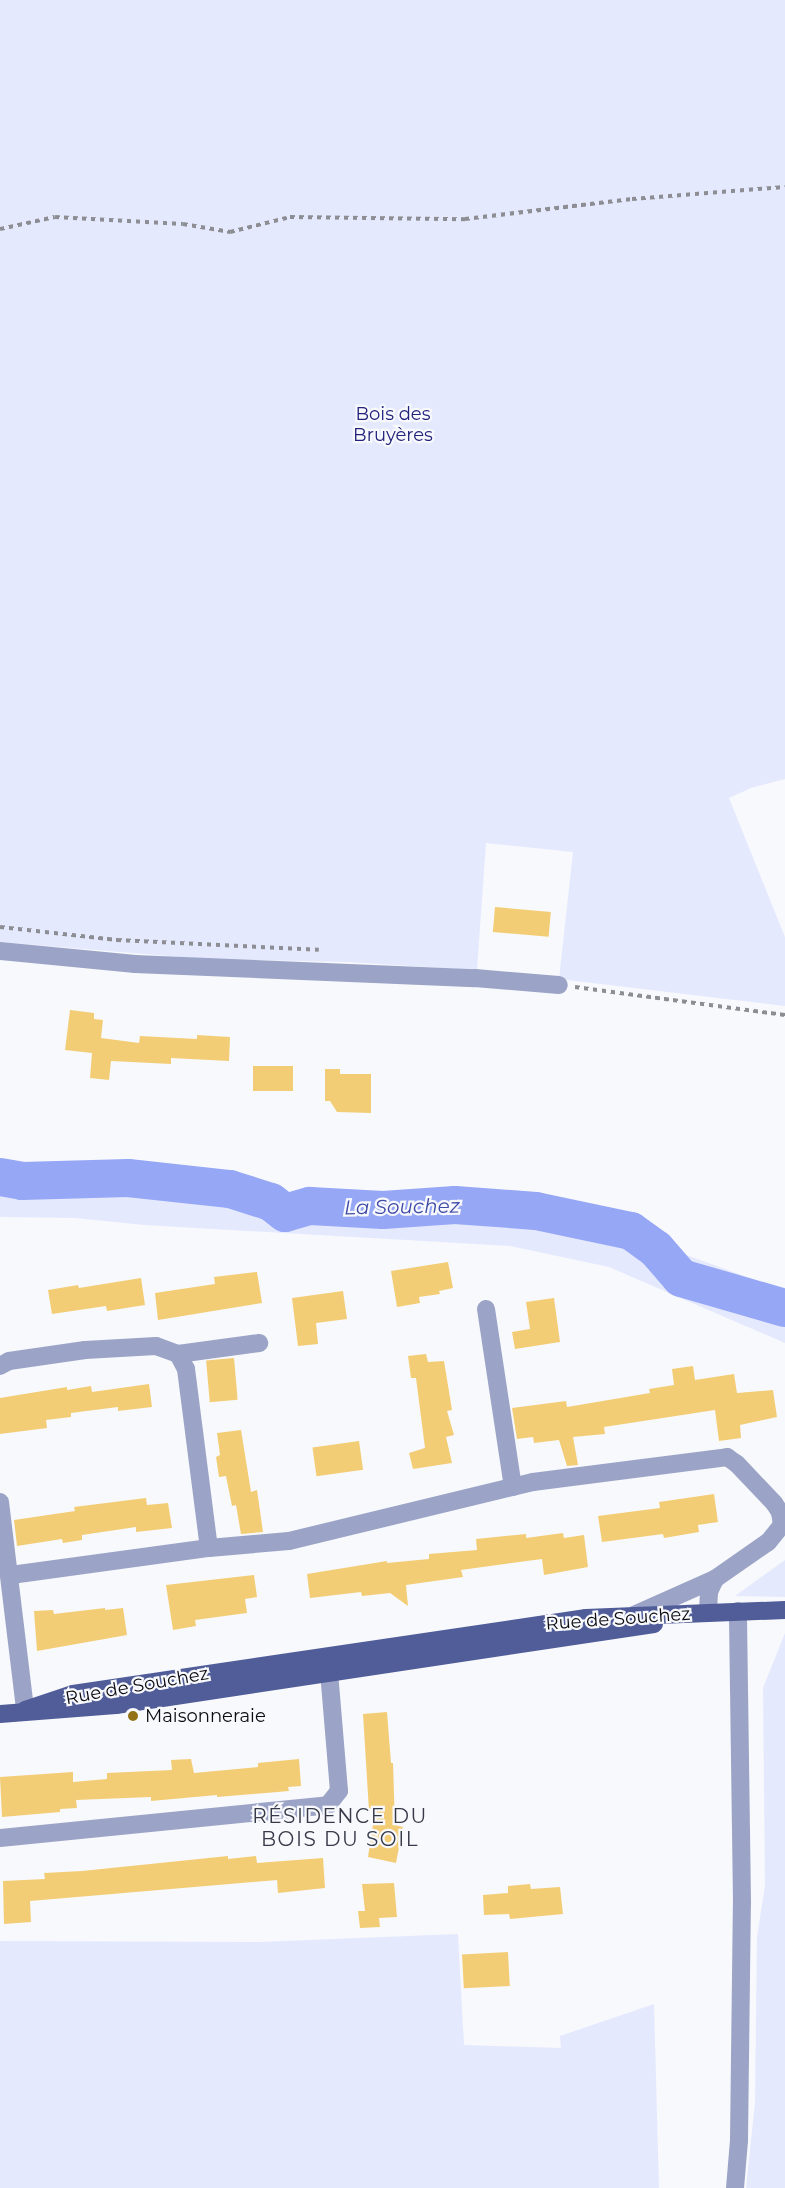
<!DOCTYPE html>
<html>
<head>
<meta charset="utf-8">
<style>
	body { margin:0 }
	#map { position:relative; width:785px; height:2188px; overflow:hidden; background:#f8f9fc; font-family:Montserrat,sans-serif }
	div>[style] { position:absolute }
	[style*='--x'] { left:calc(var(--x)*1px); top:calc(var(--y)*1px); width:calc(var(--w)*1px); rotate:calc(var(--a)*1deg) }
	.green>* { inset:0; background:#e4e9fe }
	.river>* { height:38px; margin:-19px; padding:0 19px; transform-origin:19px; border-radius:19px; background:#96a7f6 }
	.building>* { inset:0; background:#f3cd75; transform-origin:0 0 }
	.path>* { height:4px; margin-top:-2px; transform-origin:0; background:repeating-linear-gradient(90deg,#8d8e93 0 4.5px,transparent 0 9px) }
	.minor>* { height:18px; margin:-9px; padding:0 9px; transform-origin:9px; border-radius:9px; background:#9ba4c7 }
	.major>* { height:18px; margin:-9px; padding:0 9px; transform-origin:9px; border-radius:9px; background:#505d99 }
	.dots>* { width:16px; height:16px; translate:-50% -50%; box-sizing:border-box; border:3px solid #f8f9fc; border-radius:50% }
	span { translate:-50% -50%; white-space:nowrap; text-align:center; line-height:1.15; -webkit-text-stroke:4.5px #f8f9fc; paint-order:stroke }
	.park-label { font-size:18px; color:#21237c }
	.street-label { font-size:18px; color:#0b0c12 }
	.poi-label { font-size:18px; color:#0b0c12 }
	.left { translate:0 -50%; text-align:left }
	.water-label { font-size:20px; color:#3f4ba6; font-style:italic }
	.neighbourhood-label { font-size:20px; color:#373a49; letter-spacing:1.5px }
</style>
</head>
<body>
<div id="map">
	<div class="green">
		<i style="clip-path:polygon(0 0,785px 0,785px 779px,751px 788px,729px 798px,785px 937px,785px 1006px,559px 979px,573px 852px,486px 843px,477px 970px,345px 962px,205px 959px,0 942px)"></i>
		<i style="clip-path:polygon(53px 1163px,90px 1171px,156px 1173px,286px 1198px,385px 1199px,484px 1194px,544px 1197px,657px 1226px,681px 1253px,785px 1291px,785px 1343px,609px 1267px,510px 1246px,144px 1225px,75px 1218px,0 1217px,0 1169px)"></i>
		<i style="clip-path:polygon(785px 1560px,785px 1597px,735px 1596px)"></i>
		<i style="clip-path:polygon(785px 1633px,785px 2188px,746px 2188px,755px 2103px,757px 1937px,765px 1885px,763px 1688px)"></i>
		<i style="clip-path:polygon(458px 1934px,464px 2045px,561px 2048px,560px 2036px,654px 2004px,659px 2188px,0 2188px,0 1941px,260px 1942px)"></i>
	</div>
	<div class="river">
		<i style="--x:0;--y:1177;--w:22;--a:10"></i>
		<i style="--x:22;--y:1181;--w:106;--a:-1.6"></i>
		<i style="--x:128;--y:1178;--w:103;--a:6.2"></i>
		<i style="--x:230;--y:1189;--w:43;--a:17.6"></i>
		<i style="--x:271;--y:1202;--w:18;--a:38"></i>
		<i style="--x:285;--y:1213;--w:26;--a:-16"></i>
		<i style="--x:310;--y:1206;--w:73;--a:3.1"></i>
		<i style="--x:383;--y:1210;--w:72;--a:-4"></i>
		<i style="--x:455;--y:1205;--w:81;--a:4.2"></i>
		<i style="--x:536;--y:1211;--w:97;--a:11.9"></i>
		<i style="--x:631;--y:1231;--w:31;--a:36"></i>
		<i style="--x:656;--y:1249;--w:38;--a:49"></i>
		<i style="--x:681;--y:1278;--w:108;--a:16.1"></i>
	</div>
	<div class="building">
		<i style="left:495px;top:907px;width:56px;height:25px;rotate:5deg"></i>
		<i style="clip-path:polygon(70px 1010px,94px 1013px,94px 1019px,103px 1020px,101px 1038px,139px 1043px,140px 1036px,197px 1039px,197px 1035px,230px 1037px,229px 1061px,171px 1058px,171px 1064px,111px 1061px,109px 1080px,90px 1078px,92px 1053px,65px 1050px)"></i>
		<i style="left:253px;top:1066px;width:40px;height:25px"></i>
		<i style="clip-path:polygon(325px 1069px,340px 1069px,340px 1074px,371px 1074px,371px 1113px,337px 1112px,330px 1101px,325px 1101px)"></i>
		<i style="clip-path:polygon(448px 1262px,453px 1288px,439px 1291px,440px 1294px,419px 1297px,420px 1303px,397px 1307px,391px 1271px)"></i>
		<i style="clip-path:polygon(257px 1272px,262px 1303px,158px 1320px,155px 1293px,215px 1284px,214px 1277px)"></i>
		<i style="clip-path:polygon(141px 1278px,145px 1305px,107px 1311px,106px 1306px,52px 1314px,48px 1290px,78px 1285px,79px 1288px)"></i>
		<i style="clip-path:polygon(343px 1291px,347px 1319px,316px 1323px,318px 1344px,298px 1346px,292px 1298px)"></i>
		<i style="clip-path:polygon(554px 1298px,560px 1342px,515px 1349px,512px 1332px,530px 1329px,526px 1302px)"></i>
		<i style="clip-path:polygon(426px 1354px,428px 1362px,444px 1361px,452px 1410px,447px 1411px,454px 1435px,446px 1437px,452px 1463px,413px 1469px,409px 1453px,425px 1448px,416px 1378px,411px 1378px,408px 1356px)"></i>
		<i style="left:234px;top:1358px;width:42px;height:28px;rotate:85deg"></i>
		<i style="clip-path:polygon(693px 1366px,695px 1380px,734px 1374px,737px 1393px,773px 1390px,777px 1417px,740px 1425px,741px 1438px,719px 1441px,715px 1410px,604px 1427px,605px 1434px,573px 1437px,578px 1465px,567px 1466px,559px 1440px,534px 1443px,533px 1437px,517px 1439px,512px 1408px,566px 1401px,567px 1407px,650px 1393px,649px 1389px,674px 1385px,672px 1369px)"></i>
		<i style="clip-path:polygon(149px 1384px,152px 1407px,118px 1411px,118px 1407px,71px 1413px,71px 1417px,46px 1420px,47px 1428px,0 1434px,0 1398px,67px 1387px,67px 1390px,91px 1386px,92px 1392px)"></i>
		<i style="clip-path:polygon(241px 1430px,251px 1492px,257px 1490px,263px 1532px,241px 1534px,236px 1505px,232px 1506px,226px 1476px,219px 1477px,216px 1457px,220px 1455px,217px 1433px)"></i>
		<i style="left:359px;top:1441px;width:29px;height:47px;rotate:82deg"></i>
		<i style="clip-path:polygon(714px 1494px,718px 1522px,698px 1525px,699px 1532px,664px 1538px,663px 1534px,602px 1542px,598px 1516px,660px 1508px,659px 1502px)"></i>
		<i style="clip-path:polygon(146px 1498px,147px 1505px,168px 1503px,172px 1528px,136px 1532px,136px 1527px,82px 1535px,82px 1540px,63px 1543px,62px 1539px,17px 1546px,14px 1520px,75px 1511px,74px 1507px)"></i>
		<i style="clip-path:polygon(563px 1533px,564px 1538px,584px 1535px,588px 1567px,544px 1575px,542px 1559px,461px 1570px,463px 1577px,406px 1585px,408px 1606px,390px 1593px,362px 1596px,361px 1592px,310px 1598px,307px 1574px,387px 1561px,387px 1563px,429px 1559px,429px 1554px,477px 1550px,476px 1539px,526px 1534px,526px 1538px)"></i>
		<i style="clip-path:polygon(254px 1575px,257px 1597px,245px 1599px,247px 1613px,195px 1620px,196px 1626px,173px 1630px,166px 1585px)"></i>
		<i style="clip-path:polygon(105px 1608px,105px 1610px,123px 1608px,127px 1635px,37px 1651px,34px 1611px,53px 1610px,54px 1614px)"></i>
		<i style="clip-path:polygon(387px 1712px,391px 1763px,393px 1763px,395px 1825px,403px 1827px,396px 1863px,368px 1857px,375px 1811px,369px 1811px,363px 1714px)"></i>
		<i style="clip-path:polygon(191px 1759px,194px 1773px,258px 1767px,258px 1763px,299px 1759px,301px 1786px,288px 1787px,289px 1791px,217px 1797px,217px 1795px,151px 1801px,151px 1797px,76px 1800px,77px 1808px,60px 1809px,60px 1812px,2px 1817px,0 1777px,73px 1772px,73px 1782px,107px 1779px,107px 1773px,172px 1770px,171px 1760px)"></i>
		<i style="clip-path:polygon(228px 1856px,228px 1859px,256px 1856px,257px 1863px,323px 1858px,325px 1888px,278px 1893px,277px 1880px,30px 1901px,31px 1922px,4px 1924px,3px 1881px,45px 1879px,44px 1873px,82px 1871px)"></i>
		<i style="clip-path:polygon(394px 1883px,397px 1917px,379px 1918px,380px 1927px,360px 1928px,358px 1911px,365px 1911px,362px 1884px)"></i>
		<i style="clip-path:polygon(530px 1884px,531px 1889px,560px 1887px,563px 1914px,510px 1919px,509px 1914px,484px 1915px,483px 1895px,508px 1893px,508px 1886px)"></i>
		<i style="left:508px;top:1952px;width:34px;height:46px;rotate:87deg"></i>
	</div>
	<div class="path">
		<i style="--x:0;--y:229;--w:56;--a:-12.3"></i>
		<i style="--x:55;--y:217;--w:128;--a:3.1"></i>
		<i style="--x:183;--y:224;--w:48;--a:9.7"></i>
		<i style="--x:230;--y:232;--w:62;--a:-14"></i>
		<i style="--x:290;--y:217;--w:175;--a:0.7"></i>
		<i style="--x:465;--y:219;--w:168;--a:-6.8"></i>
		<i style="--x:632;--y:199;--w:153;--a:-4.5"></i>
		<i style="--x:0;--y:927;--w:118;--a:6.3"></i>
		<i style="--x:117;--y:940;--w:202;--a:2.8"></i>
		<i style="--x:575;--y:987;--w:212;--a:7.6"></i>
	</div>
	<div class="minor">
		<i style="--x:0;--y:951;--w:136;--a:5.5"></i>
		<i style="--x:135;--y:964;--w:340;--a:2.4"></i>
		<i style="--x:475;--y:978;--w:84;--a:4.8"></i>
		<i style="--x:486;--y:1309;--w:180;--a:81.4"></i>
		<i style="--x:178;--y:1354;--w:82;--a:-7.7"></i>
		<i style="--x:0;--y:1366;--w:10;--a:-29"></i>
		<i style="--x:9;--y:1361;--w:77;--a:-8.2"></i>
		<i style="--x:85;--y:1350;--w:71;--a:-3.2"></i>
		<i style="--x:156;--y:1346;--w:23;--a:20"></i>
		<i style="--x:178;--y:1354;--w:17;--a:62"></i>
		<i style="--x:186;--y:1369;--w:180;--a:82.7"></i>
		<i style="--x:0;--y:1502;--w:209;--a:83.1"></i>
		<i style="--x:11;--y:1575;--w:200;--a:-7.8"></i>
		<i style="--x:209;--y:1548;--w:80;--a:-5"></i>
		<i style="--x:289;--y:1541;--w:251;--a:-13.6"></i>
		<i style="--x:533;--y:1482;--w:196;--a:-7.3"></i>
		<i style="--x:727;--y:1457;--w:12;--a:35"></i>
		<i style="--x:737;--y:1464;--w:54;--a:46.5"></i>
		<i style="--x:774;--y:1503;--w:11;--a:56"></i>
		<i style="--x:780;--y:1512;--w:13;--a:81"></i>
		<i style="--x:782;--y:1525;--w:22;--a:129"></i>
		<i style="--x:768;--y:1542;--w:65;--a:145.1"></i>
		<i style="--x:715;--y:1579;--w:14;--a:115"></i>
		<i style="--x:709;--y:1592;--w:21;--a:93"></i>
		<i style="--x:634;--y:1615;--w:89;--a:-24"></i>
		<i style="--x:0;--y:1838;--w:330;--a:-5.7"></i>
		<i style="--x:328;--y:1805;--w:18;--a:-52"></i>
		<i style="--x:339;--y:1791;--w:132;--a:-94.8"></i>
		<i style="--x:735;--y:2188;--w:48;--a:-85.2"></i>
		<i style="--x:739;--y:2140;--w:237;--a:-89.3"></i>
		<i style="--x:742;--y:1903;--w:292;--a:-90.8"></i>
	</div>
	<div class="major">
		<i style="--x:25;--y:1710;--w:51;--a:-18.4"></i>
		<i style="--x:73;--y:1694;--w:519;--a:-8.43"></i>
		<i style="--x:586;--y:1618;--w:199;--a:-2.3"></i>
		<i style="--x:0;--y:1714;--w:116;--a:-4.4"></i>
		<i style="--x:116;--y:1705;--w:544;--a:-8.56"></i>
	</div>
	<div class="dots">
		<i style="left:133px;top:1716px;background:#937219"></i>
	</div>
	<div class="park-label">
		<span style="left:393px;top:425px">Bois des<br>Bruyères</span>
	</div>
	<div class="street-label">
		<span style="left:618px;top:1619px;rotate:-4deg">Rue de Souchez</span>
		<span style="left:137px;top:1686px;rotate:-10deg">Rue de Souchez</span>
	</div>
	<div class="poi-label">
		<span class="left" style="left:145px;top:1716px">Maisonneraie</span>
	</div>
	<div class="water-label">
		<span style="left:402px;top:1207px;rotate:-1deg">La Souchez</span>
	</div>
	<div class="neighbourhood-label">
		<span style="left:340px;top:1828px">RÉSIDENCE DU<br>BOIS DU SOIL</span>
	</div>
</div>
</body>
</html>
